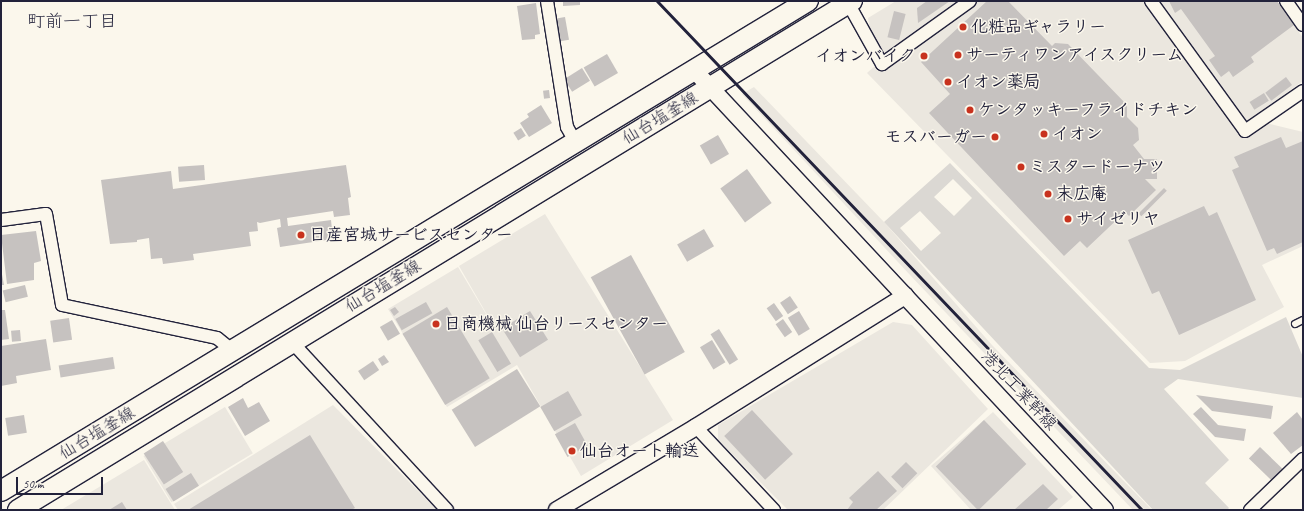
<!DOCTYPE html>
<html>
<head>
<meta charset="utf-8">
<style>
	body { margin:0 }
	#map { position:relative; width:1304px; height:511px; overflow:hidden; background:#fbf7ec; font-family:Caveat,"Klee One",sans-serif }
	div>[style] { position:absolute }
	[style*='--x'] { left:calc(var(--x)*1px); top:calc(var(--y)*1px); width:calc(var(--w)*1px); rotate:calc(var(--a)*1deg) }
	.built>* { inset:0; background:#ebe7df; transform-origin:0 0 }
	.green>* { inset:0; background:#dbd8d3 }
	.building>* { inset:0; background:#c6c2c0; transform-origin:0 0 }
	.roads { filter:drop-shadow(1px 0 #22223b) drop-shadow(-1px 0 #22223b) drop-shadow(0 1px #22223b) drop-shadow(0 -1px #22223b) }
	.service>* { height:6px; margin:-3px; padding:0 3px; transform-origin:3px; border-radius:3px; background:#fbf7ec }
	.minor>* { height:12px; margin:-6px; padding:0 6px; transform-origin:6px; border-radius:6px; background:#fbf7ec }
	.tertiary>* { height:16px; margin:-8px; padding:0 8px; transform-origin:8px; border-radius:8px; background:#fbf7ec }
	.primary>* { height:20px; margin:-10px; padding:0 10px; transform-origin:10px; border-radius:10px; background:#fbf7ec }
	.rail>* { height:3px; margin:-1.5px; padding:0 1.5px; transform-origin:1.5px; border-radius:1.5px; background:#22223b }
	.dots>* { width:11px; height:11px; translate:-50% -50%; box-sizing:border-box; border:2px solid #fbf7ec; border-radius:50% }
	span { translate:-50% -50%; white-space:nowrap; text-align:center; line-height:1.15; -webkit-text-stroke:3px #fbf7ec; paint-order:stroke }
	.poi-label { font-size:17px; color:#22223b; font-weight:700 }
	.left { translate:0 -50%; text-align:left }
	.right { translate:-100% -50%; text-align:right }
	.street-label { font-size:17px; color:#22223b }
	.neighbourhood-label { font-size:18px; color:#22223b }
	.frame { position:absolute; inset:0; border:2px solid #22223b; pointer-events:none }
	.scale { position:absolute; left:16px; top:477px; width:87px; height:18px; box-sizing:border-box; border:2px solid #22223b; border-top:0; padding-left:5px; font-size:12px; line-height:14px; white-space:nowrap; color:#22223b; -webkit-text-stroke:3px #fbf7ec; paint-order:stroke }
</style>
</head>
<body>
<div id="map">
	<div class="built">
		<i style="clip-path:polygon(896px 1px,1277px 1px,1303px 38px,1303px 81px,1250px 119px,1303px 132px,1303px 246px,1262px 265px,1284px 307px,1185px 361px,1150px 363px,867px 73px,876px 65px,868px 18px)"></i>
		<i style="clip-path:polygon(754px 87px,884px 222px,992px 345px,1152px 510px,1133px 510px,910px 275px,742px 94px)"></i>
		<i style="clip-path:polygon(545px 214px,673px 420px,581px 476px,517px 365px,447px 407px,388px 309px,458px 267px,501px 339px,459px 266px)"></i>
		<i style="clip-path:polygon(893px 322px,912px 325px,988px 409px,883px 510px,788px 510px,718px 440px,718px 425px)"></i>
		<i style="clip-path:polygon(333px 405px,437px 510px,178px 510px,174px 504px)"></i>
		<i style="left:225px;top:407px;width:54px;height:95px;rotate:59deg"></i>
		<i style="clip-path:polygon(993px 412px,1073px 497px,1058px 510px,971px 510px,931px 466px)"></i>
		<i style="clip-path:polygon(144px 460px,175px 510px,61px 510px)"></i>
	</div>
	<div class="green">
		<i style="clip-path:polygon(evenodd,950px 163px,1149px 368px,1180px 370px,1286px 317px,1303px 357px,1303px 398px,1178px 379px,1164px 389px,1229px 460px,1205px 483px,1229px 508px,1227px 510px,1153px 510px,884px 222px,950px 163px,953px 179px,972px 198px,954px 216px,934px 197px,953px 179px,950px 163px,920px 211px,941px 233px,921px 251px,900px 228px,920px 211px)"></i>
	</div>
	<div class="building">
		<i style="clip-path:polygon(563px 1px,580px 1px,580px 5px,563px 6px)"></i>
		<i style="clip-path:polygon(927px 1px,950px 1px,918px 23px,917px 8px)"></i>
		<i style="clip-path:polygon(987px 1px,1008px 1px,1052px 46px,1055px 43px,1068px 44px,1127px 105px,1127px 117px,1138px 128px,1139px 140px,1133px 145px,1144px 159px,1157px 159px,1157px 179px,1145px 179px,1156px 190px,1129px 216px,1125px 212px,1087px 248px,1080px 241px,1064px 256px,929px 113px,950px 94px,921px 62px)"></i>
		<i style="clip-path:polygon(1169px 1px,1277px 1px,1294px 25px,1251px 57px,1254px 62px,1233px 77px,1229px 71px,1221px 77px,1209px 60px,1215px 56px,1181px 9px,1175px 13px)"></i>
		<i style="clip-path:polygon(536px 3px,540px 34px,535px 35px,535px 39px,522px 40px,517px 6px)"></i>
		<i style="left:894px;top:11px;width:12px;height:27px;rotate:14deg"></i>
		<i style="left:565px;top:17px;width:23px;height:10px;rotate:80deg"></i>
		<i style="left:607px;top:54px;width:22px;height:27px;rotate:60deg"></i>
		<i style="left:582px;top:68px;width:15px;height:21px;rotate:58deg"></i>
		<i style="left:1286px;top:77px;width:10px;height:26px;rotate:53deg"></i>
		<i style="left:549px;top:90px;width:8px;height:6px;rotate:83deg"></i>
		<i style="left:1264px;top:93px;width:9px;height:17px;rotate:58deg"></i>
		<i style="clip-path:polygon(541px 105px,552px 123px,529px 137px,520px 123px,529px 117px,527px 114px)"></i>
		<i style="left:521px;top:128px;width:9px;height:9px;rotate:58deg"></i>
		<i style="left:718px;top:135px;width:22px;height:21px;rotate:60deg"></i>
		<i style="clip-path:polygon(1281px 137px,1286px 148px,1303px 141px,1303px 242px,1277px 254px,1274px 248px,1267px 251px,1232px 170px,1239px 167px,1234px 157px)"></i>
		<i style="left:204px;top:165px;width:15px;height:26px;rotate:86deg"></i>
		<i style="clip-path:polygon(346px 165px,351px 197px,348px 198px,350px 215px,334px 217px,333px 211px,287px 218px,288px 226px,331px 220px,333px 239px,280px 247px,277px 228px,281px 227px,280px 219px,260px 223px,257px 222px,258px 231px,249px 232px,251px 246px,193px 254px,194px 260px,163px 264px,162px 258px,151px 259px,149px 238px,137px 240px,137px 242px,110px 244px,101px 180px,171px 171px,173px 189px)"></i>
		<i style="left:747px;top:169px;width:42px;height:33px;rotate:54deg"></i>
		<i style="left:1164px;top:188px;width:4px;height:36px;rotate:45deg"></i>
		<i style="clip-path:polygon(1204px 206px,1209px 216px,1217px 212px,1256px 300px,1179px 335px,1159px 291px,1152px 294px,1128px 240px)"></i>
		<i style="left:704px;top:229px;width:20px;height:31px;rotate:60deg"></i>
		<i style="clip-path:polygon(36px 231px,41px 261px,34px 263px,34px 280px,7px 284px,1px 235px)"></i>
		<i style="left:631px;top:255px;width:111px;height:46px;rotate:61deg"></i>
		<i style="clip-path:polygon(1px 269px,4px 285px,1px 285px)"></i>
		<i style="left:25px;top:285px;width:12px;height:23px;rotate:76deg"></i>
		<i style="left:790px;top:296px;width:14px;height:12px;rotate:56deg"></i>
		<i style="left:426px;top:302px;width:13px;height:35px;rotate:61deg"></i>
		<i style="left:774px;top:303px;width:16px;height:9px;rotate:55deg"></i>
		<i style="clip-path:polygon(395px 307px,399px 312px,394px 316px,390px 310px)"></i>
		<i style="left:447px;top:307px;width:83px;height:52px;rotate:59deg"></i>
		<i style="clip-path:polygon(1px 310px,5px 310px,9px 339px,1px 340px)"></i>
		<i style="left:530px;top:311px;width:34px;height:33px;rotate:58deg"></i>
		<i style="left:799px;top:311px;width:21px;height:13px;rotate:59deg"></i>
		<i style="left:69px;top:318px;width:22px;height:19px;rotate:82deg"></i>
		<i style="left:783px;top:319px;width:16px;height:9px;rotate:55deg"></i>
		<i style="left:392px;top:320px;width:16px;height:14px;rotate:60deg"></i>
		<i style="left:719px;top:329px;width:36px;height:10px;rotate:58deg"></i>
		<i style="left:20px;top:330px;width:11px;height:9px;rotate:85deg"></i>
		<i style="left:492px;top:332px;width:37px;height:16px;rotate:59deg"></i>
		<i style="clip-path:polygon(46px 339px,51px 370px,16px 376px,17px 383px,1px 386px,1px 346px)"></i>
		<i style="left:712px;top:340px;width:26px;height:14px;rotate:59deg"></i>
		<i style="clip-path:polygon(384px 355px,389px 362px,382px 366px,378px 359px)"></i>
		<i style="left:113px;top:357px;width:12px;height:55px;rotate:81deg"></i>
		<i style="left:373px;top:361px;width:11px;height:18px;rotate:56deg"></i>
		<i style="left:517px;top:369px;width:44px;height:77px;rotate:58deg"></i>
		<i style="left:568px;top:391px;width:28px;height:32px;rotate:60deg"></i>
		<i style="clip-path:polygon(1196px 395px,1273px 406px,1271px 419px,1212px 411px)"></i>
		<i style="clip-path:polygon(243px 398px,248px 408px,259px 402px,270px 421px,245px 436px,228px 407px)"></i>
		<i style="clip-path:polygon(1201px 407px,1218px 425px,1246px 429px,1244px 441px,1215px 437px,1193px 414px)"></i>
		<i style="left:752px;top:410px;width:60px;height:38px;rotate:47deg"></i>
		<i style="clip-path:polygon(1297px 412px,1303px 420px,1303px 445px,1291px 454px,1273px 433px)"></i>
		<i style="left:24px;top:415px;width:18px;height:19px;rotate:81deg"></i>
		<i style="left:984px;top:420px;width:61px;height:67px;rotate:46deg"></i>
		<i style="left:575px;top:423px;width:26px;height:23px;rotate:61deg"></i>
		<i style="clip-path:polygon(310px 435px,355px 508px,351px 510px,188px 510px)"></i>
		<i style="left:163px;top:441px;width:37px;height:23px;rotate:57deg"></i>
		<i style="left:1260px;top:447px;width:32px;height:16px;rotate:44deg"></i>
		<i style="left:906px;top:462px;width:16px;height:21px;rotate:45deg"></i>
		<i style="clip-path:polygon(878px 471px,897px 491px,876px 510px,847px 510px,853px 502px,849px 498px)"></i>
		<i style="left:191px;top:473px;width:15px;height:30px;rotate:58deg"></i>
		<i style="clip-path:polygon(1043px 484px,1058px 499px,1046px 510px,1014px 510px)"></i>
		<i style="clip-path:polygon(122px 502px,127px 510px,109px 510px)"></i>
	</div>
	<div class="roads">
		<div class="service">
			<i style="--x:1295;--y:324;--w:9;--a:-27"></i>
		</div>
		<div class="minor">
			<i style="--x:547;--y:1;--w:128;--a:81"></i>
			<i style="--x:567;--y:127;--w:18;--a:61"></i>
			<i style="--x:1151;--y:1;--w:160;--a:54.1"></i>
			<i style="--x:1245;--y:131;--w:70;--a:-34.6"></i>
			<i style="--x:1286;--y:1;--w:29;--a:55"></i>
			<i style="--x:848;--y:3;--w:70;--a:60.9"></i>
			<i style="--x:882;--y:64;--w:108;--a:-35.6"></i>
			<i style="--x:1;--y:220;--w:45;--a:-7.6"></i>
			<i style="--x:46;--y:214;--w:92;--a:80"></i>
			<i style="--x:62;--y:305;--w:158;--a:12"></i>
			<i style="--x:217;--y:338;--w:21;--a:39"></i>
			<i style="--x:291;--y:341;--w:230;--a:47.3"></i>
			<i style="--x:696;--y:427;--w:114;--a:46.8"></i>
			<i style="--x:1250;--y:510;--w:74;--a:-43.9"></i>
		</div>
		<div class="tertiary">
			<i style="--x:694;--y:70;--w:602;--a:46.95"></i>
			<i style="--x:557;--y:510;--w:162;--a:-30.8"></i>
			<i style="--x:696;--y:427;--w:247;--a:-32.1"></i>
		</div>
		<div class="primary">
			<i style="--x:1;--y:491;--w:944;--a:-31.27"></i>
			<i style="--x:18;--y:510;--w:977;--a:-31.4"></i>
		</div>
	</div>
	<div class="rail">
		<i style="--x:657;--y:1;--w:703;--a:46.38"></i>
	</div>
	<div class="dots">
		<i style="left:963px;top:27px;background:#c8321e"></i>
		<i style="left:958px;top:55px;background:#c8321e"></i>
		<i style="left:924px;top:56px;background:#c8321e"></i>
		<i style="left:948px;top:82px;background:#c8321e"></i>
		<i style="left:970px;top:110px;background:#c8321e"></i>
		<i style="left:1044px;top:134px;background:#c8321e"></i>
		<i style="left:995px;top:137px;background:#c8321e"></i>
		<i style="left:1021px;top:167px;background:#c8321e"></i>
		<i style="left:1048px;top:194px;background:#c8321e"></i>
		<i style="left:1068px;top:219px;background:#c8321e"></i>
		<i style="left:301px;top:235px;background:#c8321e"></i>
		<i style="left:436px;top:324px;background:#c8321e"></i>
		<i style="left:572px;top:451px;background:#c8321e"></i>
	</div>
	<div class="poi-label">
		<span class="left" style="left:971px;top:27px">化粧品ギャラリー</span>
		<span class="left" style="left:966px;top:55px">サーティワンアイスクリーム</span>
		<span class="right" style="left:916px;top:56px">イオンバイク</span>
		<span class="left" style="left:956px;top:82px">イオン薬局</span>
		<span class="left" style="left:978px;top:110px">ケンタッキーフライドチキン</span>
		<span class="left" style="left:1052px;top:134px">イオン</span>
		<span class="right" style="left:987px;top:137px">モスバーガー</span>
		<span class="left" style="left:1029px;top:167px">ミスタードーナツ</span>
		<span class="left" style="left:1056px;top:194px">末広庵</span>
		<span class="left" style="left:1076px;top:219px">サイゼリヤ</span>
		<span class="left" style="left:309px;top:235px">日産宮城サービスセンター</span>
		<span class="left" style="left:444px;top:324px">日商機械 仙台リースセンター</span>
		<span class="left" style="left:580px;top:451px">仙台オート輸送</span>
	</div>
	<div class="street-label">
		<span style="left:660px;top:118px;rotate:-31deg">仙台塩釜線</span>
		<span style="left:383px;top:286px;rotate:-31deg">仙台塩釜線</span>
		<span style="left:1019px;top:390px;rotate:47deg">港北工業幹線</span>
		<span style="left:97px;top:433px;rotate:-31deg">仙台塩釜線</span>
	</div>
	<div class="neighbourhood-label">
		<span style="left:72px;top:21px">町前一丁目</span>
	</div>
	<div class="frame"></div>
	<div class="scale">50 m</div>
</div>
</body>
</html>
